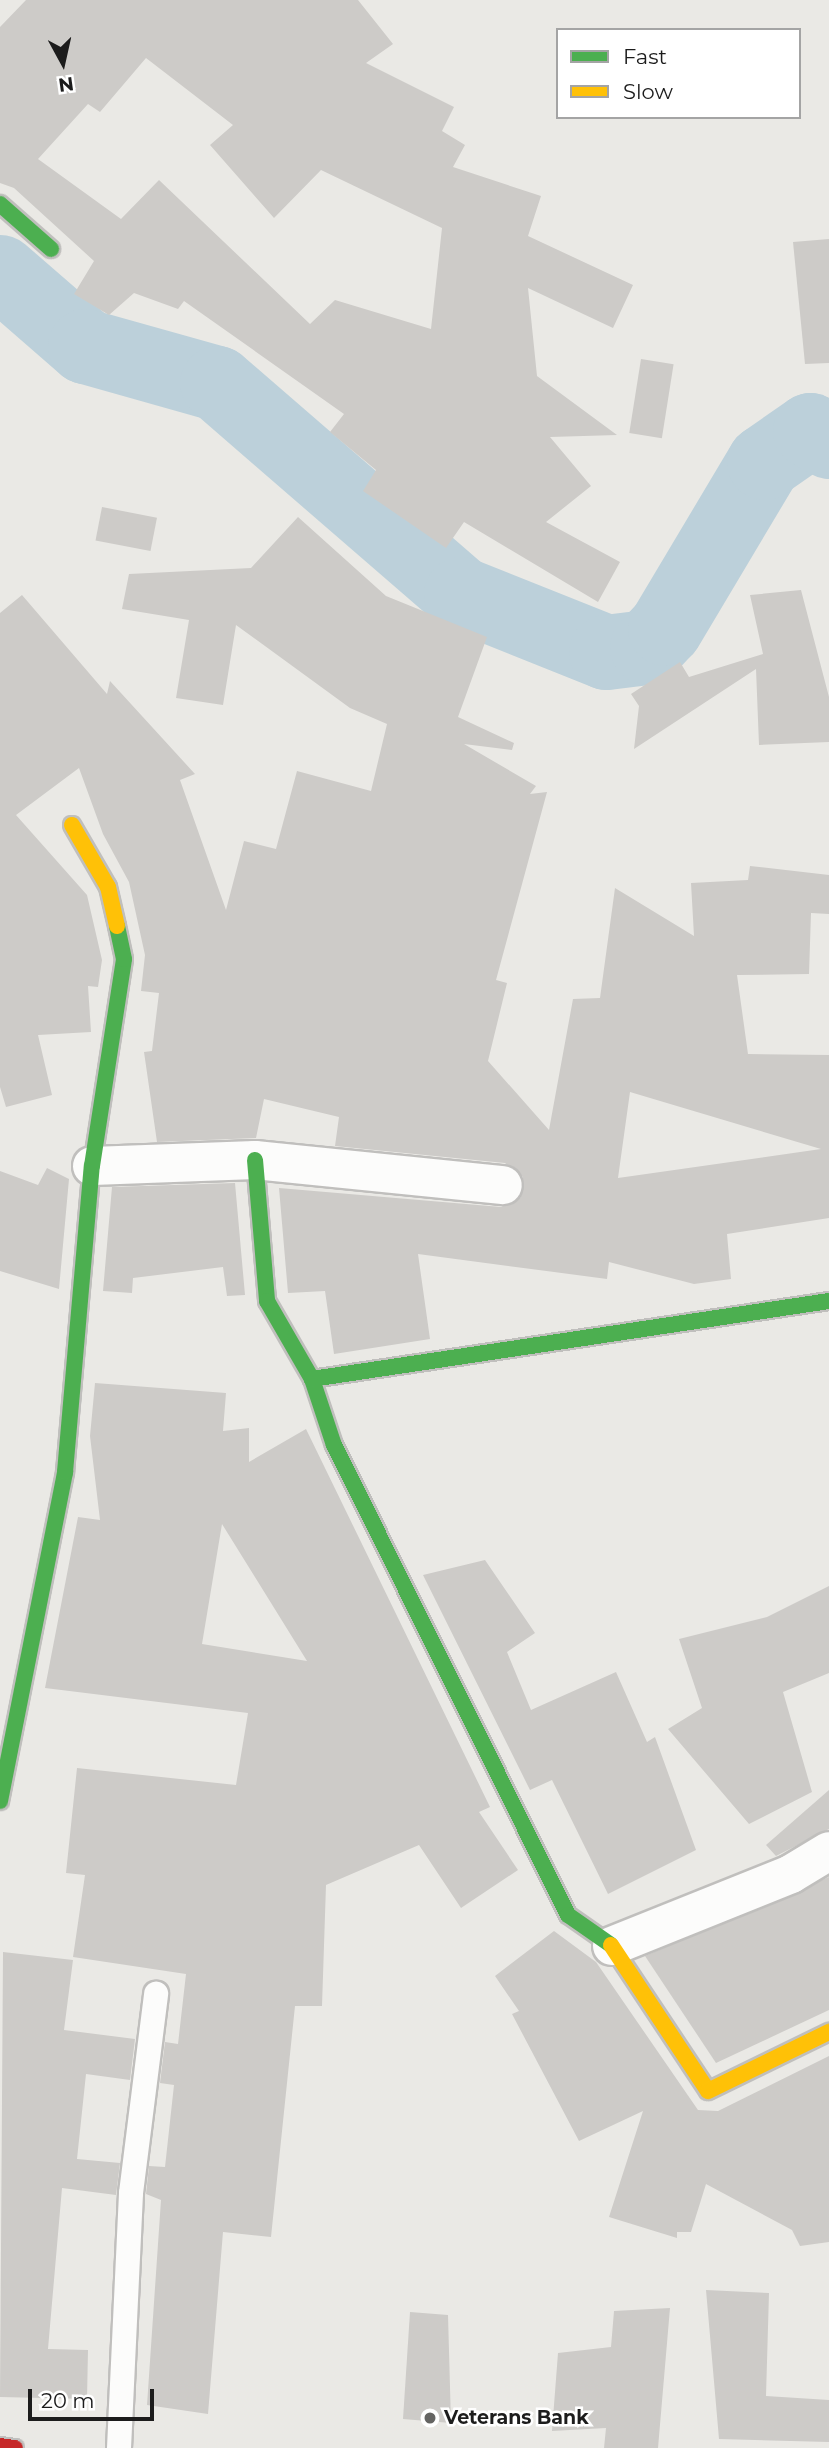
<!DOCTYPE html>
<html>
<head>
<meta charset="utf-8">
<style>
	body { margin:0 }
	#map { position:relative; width:829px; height:2448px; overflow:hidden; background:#eae9e5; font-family:Montserrat,sans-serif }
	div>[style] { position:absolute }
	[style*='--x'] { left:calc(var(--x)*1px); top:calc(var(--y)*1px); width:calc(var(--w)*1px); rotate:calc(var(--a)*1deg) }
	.river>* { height:75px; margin:-37.5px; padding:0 37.5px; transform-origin:37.5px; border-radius:37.5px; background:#bcd0da }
	.building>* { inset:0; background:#cdcbc8; transform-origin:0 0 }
	.roads { filter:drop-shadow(2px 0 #c0bfbd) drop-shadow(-2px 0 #c0bfbd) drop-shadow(0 2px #c0bfbd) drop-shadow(0 -2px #c0bfbd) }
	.lane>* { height:24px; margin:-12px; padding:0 12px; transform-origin:12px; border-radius:12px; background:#fcfcfb }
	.street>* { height:38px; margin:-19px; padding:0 19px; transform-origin:19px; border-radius:19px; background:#fcfcfb }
	.fast>* { height:16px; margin:-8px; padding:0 8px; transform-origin:8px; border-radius:8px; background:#4caf50 }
	.slow>* { height:16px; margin:-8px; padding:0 8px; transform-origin:8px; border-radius:8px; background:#ffc107 }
	.jam>* { height:16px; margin:-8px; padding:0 8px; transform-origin:8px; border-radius:8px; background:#c62828 }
	.dots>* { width:19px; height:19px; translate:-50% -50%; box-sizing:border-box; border:4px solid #fff; border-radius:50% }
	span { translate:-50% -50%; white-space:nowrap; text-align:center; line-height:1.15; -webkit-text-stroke:5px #fff; paint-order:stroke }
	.poi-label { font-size:19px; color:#1c1c1c; font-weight:700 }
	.left { translate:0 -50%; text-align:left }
	.legend { position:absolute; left:556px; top:28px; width:245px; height:91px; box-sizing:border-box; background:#fff; border:2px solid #a4a4a4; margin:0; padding:9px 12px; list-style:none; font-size:21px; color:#1c1c1c }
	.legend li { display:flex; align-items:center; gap:14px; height:35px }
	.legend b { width:35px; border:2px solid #a4a4a4 }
	.north { position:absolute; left:28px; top:28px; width:70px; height:70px; -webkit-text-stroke:5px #fff; paint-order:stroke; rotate:172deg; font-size:19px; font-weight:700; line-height:28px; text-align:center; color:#1c1c1c }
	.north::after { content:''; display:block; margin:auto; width:24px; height:32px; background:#1c1c1c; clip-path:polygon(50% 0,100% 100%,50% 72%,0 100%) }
	.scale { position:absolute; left:28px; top:2389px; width:126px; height:32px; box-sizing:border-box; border:4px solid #1c1c1c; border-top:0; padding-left:9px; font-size:21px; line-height:24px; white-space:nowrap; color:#1c1c1c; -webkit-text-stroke:5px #fff; paint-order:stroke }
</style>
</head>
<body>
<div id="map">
	<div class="river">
		<i style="--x:0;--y:272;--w:113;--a:41"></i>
		<i style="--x:85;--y:346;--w:137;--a:15.7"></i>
		<i style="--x:217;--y:383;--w:323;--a:40.9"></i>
		<i style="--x:461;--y:594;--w:156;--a:21.8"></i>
		<i style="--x:606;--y:652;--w:41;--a:-7"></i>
		<i style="--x:647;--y:647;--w:26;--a:-47"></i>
		<i style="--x:665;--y:628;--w:193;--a:-59.2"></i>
		<i style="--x:764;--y:462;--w:56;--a:-34.8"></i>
		<i style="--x:810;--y:430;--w:22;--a:30"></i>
	</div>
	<div class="building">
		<i style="clip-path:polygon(evenodd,26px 0,358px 0,393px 44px,366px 63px,454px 107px,442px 131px,465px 145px,453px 167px,541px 196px,528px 236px,633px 285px,613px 328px,528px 288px,537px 376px,617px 435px,550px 437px,591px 486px,546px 522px,620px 562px,598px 602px,464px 522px,446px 548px,363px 491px,376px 470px,330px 432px,344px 414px,184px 301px,178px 309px,134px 293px,109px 315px,74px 294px,94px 261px,14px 188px,0 183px,0 27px,26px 0,146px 58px,233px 125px,210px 145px,274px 218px,321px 170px,442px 228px,431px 329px,335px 300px,310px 324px,159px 180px,121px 219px,38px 159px,88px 104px,100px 112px,146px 58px)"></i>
		<i style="clip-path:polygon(829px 239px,829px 363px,805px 364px,793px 242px)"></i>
		<i style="left:641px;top:359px;width:33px;height:75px;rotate:9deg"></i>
		<i style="left:102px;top:507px;width:56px;height:34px;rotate:11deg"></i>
		<i style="clip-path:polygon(evenodd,298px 517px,386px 596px,487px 637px,458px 717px,514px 743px,512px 750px,464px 744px,536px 786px,530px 794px,547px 792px,496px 980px,507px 983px,488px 1061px,549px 1130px,573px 999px,600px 998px,615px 888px,694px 936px,691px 883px,748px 880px,750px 866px,829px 875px,829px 914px,811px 913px,809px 974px,737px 975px,748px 1054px,829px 1055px,829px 1218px,727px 1234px,731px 1279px,694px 1284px,609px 1262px,607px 1279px,418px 1254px,430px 1339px,334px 1354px,325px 1291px,288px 1293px,279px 1188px,501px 1207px,521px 1197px,523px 1177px,505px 1163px,335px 1146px,339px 1117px,264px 1099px,256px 1138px,157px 1142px,144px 1052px,152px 1051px,159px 993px,141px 991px,145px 955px,129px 882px,103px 834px,79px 768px,16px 815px,87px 895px,102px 960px,98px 987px,88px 986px,91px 1032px,38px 1035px,52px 1095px,6px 1107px,0 1087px,0 613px,22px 595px,107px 694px,110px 681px,195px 774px,180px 780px,226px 910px,244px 841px,276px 849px,297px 771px,371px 791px,387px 724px,350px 708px,236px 625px,223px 705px,176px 698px,189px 620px,122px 609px,129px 574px,251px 568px,298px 517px,630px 1092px,821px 1149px,618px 1178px,630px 1092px)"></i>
		<i style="clip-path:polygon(801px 590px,829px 697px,829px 742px,759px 745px,756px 669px,634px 749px,639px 706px,631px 694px,680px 662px,689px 677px,763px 654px,750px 595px)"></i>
		<i style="clip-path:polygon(47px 1168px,69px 1179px,59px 1289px,0 1271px,0 1171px,38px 1185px)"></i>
		<i style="clip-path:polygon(235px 1183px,245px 1295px,227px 1296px,223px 1267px,133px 1278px,132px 1293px,103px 1291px,112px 1187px)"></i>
		<i style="clip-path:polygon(evenodd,95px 1383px,226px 1393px,223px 1431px,249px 1428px,249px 1462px,306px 1429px,490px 1807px,479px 1812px,518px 1870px,461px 1908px,419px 1845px,326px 1885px,322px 2006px,295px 2006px,271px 2237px,223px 2232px,208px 2414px,147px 2405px,161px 2200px,146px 2194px,149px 2166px,165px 2167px,174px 2085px,160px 2083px,165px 2042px,178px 2044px,186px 1974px,73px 1957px,85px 1875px,66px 1873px,77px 1768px,236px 1785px,248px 1713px,45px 1688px,78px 1517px,100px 1520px,90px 1436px,95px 1383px,222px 1524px,307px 1661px,202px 1644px,222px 1524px)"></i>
		<i style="clip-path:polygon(485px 1560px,535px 1633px,507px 1652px,531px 1710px,616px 1672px,647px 1742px,655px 1737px,696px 1850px,608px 1894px,552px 1780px,530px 1790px,423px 1575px)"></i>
		<i style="clip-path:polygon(829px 1586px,829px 1673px,783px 1692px,812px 1792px,749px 1824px,668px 1729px,702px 1708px,679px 1639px,767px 1617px)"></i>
		<i style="clip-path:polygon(829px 1790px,829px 1829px,776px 1856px,766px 1845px)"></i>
		<i style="clip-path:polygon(829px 1877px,829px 2010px,716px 2063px,645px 1956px)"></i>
		<i style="clip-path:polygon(554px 1931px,596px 1962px,698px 2110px,718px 2111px,829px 2056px,829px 2242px,800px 2246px,792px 2230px,706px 2184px,691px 2232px,677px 2232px,677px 2238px,609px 2217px,643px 2111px,579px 2141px,512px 2014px,519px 2011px,495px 1976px)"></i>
		<i style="clip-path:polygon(3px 1952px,73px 1960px,64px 2030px,135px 2039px,130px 2080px,86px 2074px,77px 2159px,120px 2163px,116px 2195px,62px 2188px,48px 2349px,88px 2350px,87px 2399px,0 2397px)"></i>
		<i style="clip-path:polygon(706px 2290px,769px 2293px,766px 2396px,829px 2400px,829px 2442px,719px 2439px)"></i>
		<i style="clip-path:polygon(670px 2308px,658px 2448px,604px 2448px,606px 2428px,552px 2431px,558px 2353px,611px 2347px,614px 2311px)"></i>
		<i style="clip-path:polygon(410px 2312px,448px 2315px,451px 2423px,403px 2419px)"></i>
	</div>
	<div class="roads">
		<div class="lane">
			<i style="--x:119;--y:2448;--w:255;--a:-87.3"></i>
			<i style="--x:131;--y:2193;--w:201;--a:-82.8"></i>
		</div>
		<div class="street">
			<i style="--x:92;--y:1166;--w:163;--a:-2.1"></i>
			<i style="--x:255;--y:1160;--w:249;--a:5.8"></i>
			<i style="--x:612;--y:1946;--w:193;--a:-21.9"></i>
			<i style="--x:791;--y:1874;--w:44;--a:-31.2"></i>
		</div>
		<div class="fast">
			<i style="--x:0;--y:204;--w:68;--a:41.4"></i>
			<i style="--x:255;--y:1160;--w:142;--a:85.1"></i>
			<i style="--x:267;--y:1301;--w:90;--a:60"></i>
			<i style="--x:312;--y:1379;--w:70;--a:71.6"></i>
			<i style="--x:334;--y:1445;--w:525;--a:63.53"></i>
			<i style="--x:568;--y:1915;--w:52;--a:34.9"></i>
			<i style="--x:312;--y:1379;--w:523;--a:-8.58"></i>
			<i style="--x:0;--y:1801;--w:335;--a:-78.8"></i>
			<i style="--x:65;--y:1472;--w:307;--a:-85"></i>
			<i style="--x:92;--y:1166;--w:209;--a:-81.2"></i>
			<i style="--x:124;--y:959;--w:34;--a:-102"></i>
		</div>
		<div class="slow">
			<i style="--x:72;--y:825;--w:72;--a:59.9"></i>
			<i style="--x:108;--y:887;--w:40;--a:77"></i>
			<i style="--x:611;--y:1945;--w:175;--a:56.4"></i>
			<i style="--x:708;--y:2091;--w:135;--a:-26"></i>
		</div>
		<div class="jam">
			<i style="--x:0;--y:2446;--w:15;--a:8"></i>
		</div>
	</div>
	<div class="dots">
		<i style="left:430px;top:2418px;background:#646462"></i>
	</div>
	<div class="poi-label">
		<span class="left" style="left:444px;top:2418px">Veterans Bank</span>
	</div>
	<ul class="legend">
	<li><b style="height:9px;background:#4caf50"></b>Fast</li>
	<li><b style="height:9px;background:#ffc107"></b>Slow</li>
	</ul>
	<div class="north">N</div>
	<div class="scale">20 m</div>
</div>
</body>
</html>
